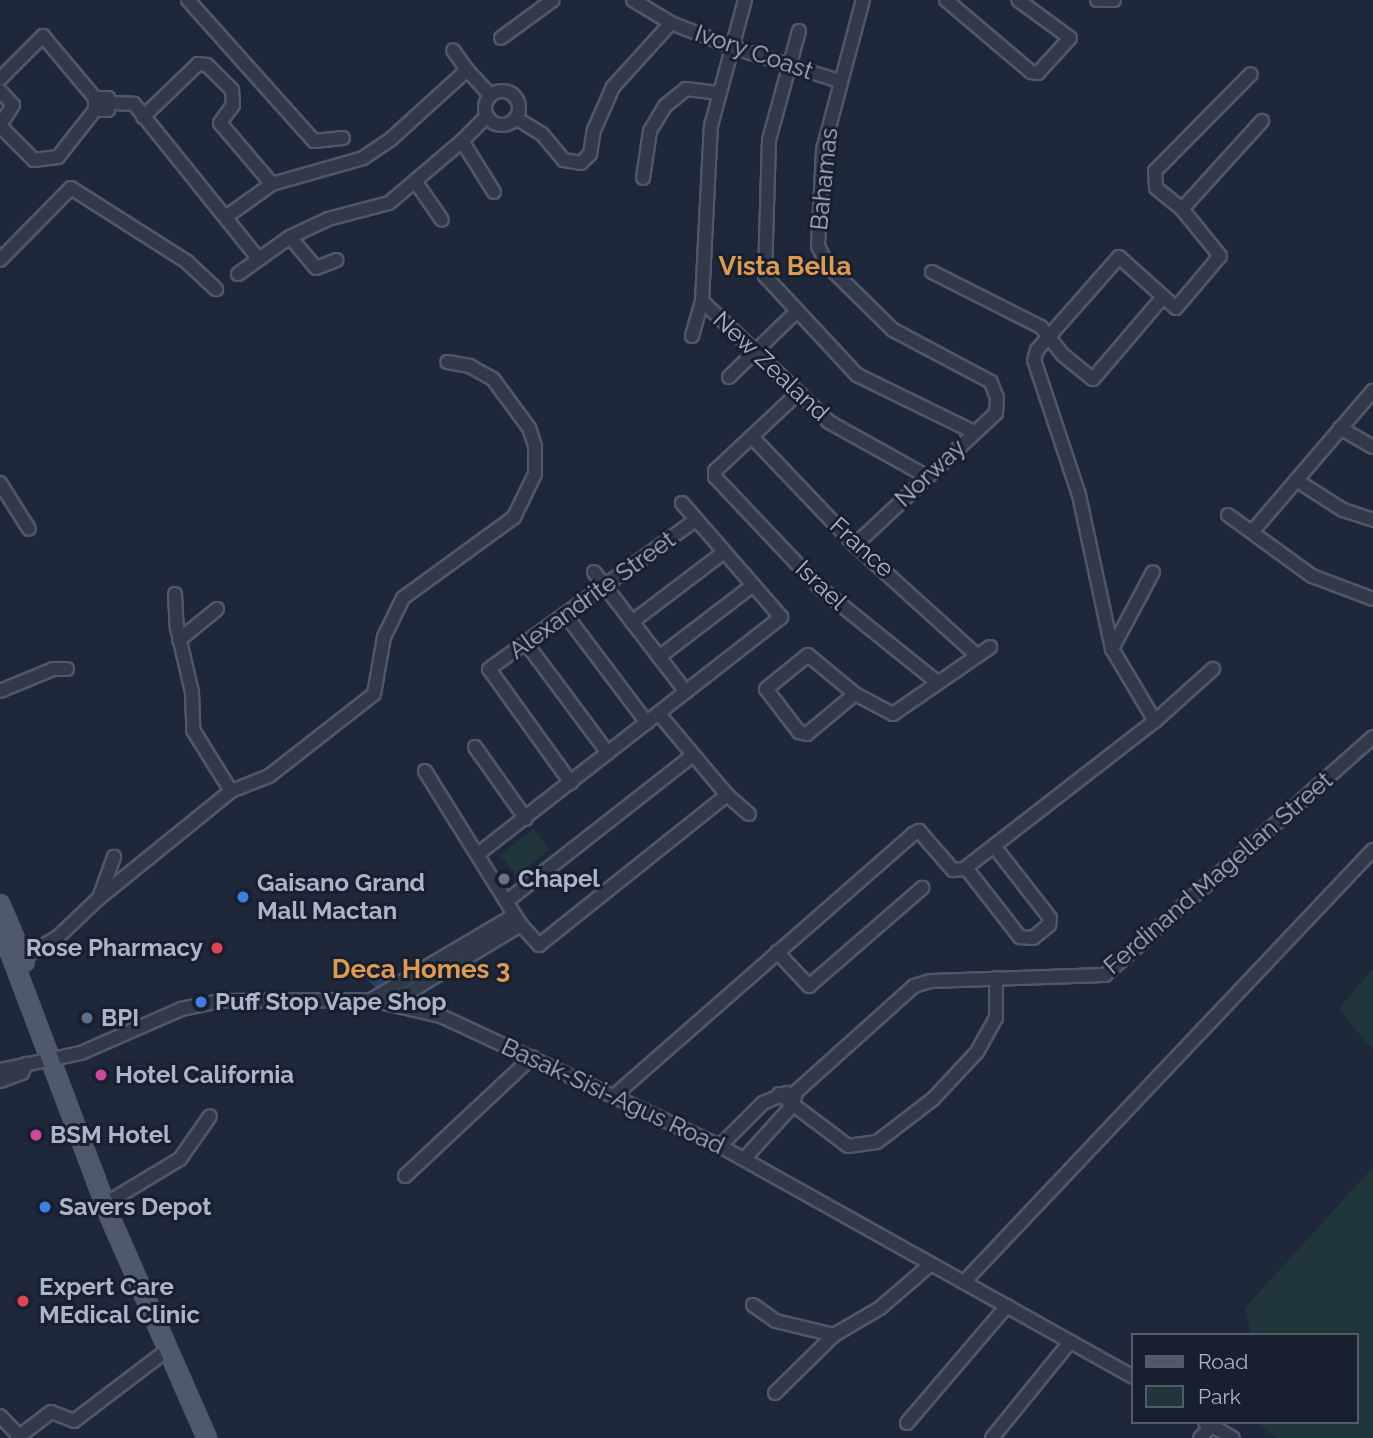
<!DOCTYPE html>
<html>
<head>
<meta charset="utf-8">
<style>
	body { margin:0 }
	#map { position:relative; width:1373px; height:1438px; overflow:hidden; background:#1e283a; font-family:Raleway,sans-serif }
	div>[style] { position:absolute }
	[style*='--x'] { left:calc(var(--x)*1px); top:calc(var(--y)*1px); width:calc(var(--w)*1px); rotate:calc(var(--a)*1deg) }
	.green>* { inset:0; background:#20363b; transform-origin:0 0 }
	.water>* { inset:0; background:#2e3f61 }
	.roads { filter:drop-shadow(2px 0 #505768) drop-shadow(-2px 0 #505768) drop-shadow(0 2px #505768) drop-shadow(0 -2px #505768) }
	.minor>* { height:12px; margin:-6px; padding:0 6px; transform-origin:6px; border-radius:6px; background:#323a4a }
	.minor>.ring { margin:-6px; padding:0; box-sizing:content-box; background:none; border:12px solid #323a4a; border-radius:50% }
	.major>* { height:16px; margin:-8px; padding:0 8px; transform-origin:8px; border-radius:8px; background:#50596b }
	.dots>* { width:19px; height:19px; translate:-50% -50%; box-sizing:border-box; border:4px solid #181f2f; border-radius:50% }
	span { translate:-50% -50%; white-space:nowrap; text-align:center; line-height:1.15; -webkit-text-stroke:6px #181f2f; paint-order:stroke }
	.street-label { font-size:24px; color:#acb4c7 }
	.poi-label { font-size:24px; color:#acb4c7; font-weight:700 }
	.left { translate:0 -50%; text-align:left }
	.right { translate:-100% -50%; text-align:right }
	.neighbourhood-label { font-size:26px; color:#df9b50; font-weight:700 }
	.legend { position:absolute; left:1131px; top:1333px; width:228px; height:91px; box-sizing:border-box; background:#181f2f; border:2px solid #535b6c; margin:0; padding:9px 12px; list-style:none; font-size:21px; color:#acb4c7 }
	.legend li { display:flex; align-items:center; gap:14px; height:35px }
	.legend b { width:35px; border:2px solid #535b6c }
</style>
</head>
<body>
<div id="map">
	<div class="green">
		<i style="left:533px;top:829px;width:26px;height:42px;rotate:51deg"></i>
		<i style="clip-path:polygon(1373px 968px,1373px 1050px,1339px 1009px)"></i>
		<i style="clip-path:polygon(1373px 1167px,1373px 1438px,1277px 1438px,1255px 1422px,1357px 1422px,1357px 1335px,1251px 1335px,1245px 1308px)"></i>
	</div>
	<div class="water">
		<i style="clip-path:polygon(385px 962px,396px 980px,378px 990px,363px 975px)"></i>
	</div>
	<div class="roads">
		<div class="minor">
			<i style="--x:188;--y:0;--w:189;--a:48.2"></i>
			<i style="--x:314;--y:141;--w:29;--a:-6"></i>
			<i style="--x:633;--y:0;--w:44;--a:31.2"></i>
			<i style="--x:671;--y:23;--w:66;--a:21.5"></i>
			<i style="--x:732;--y:47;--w:112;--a:17.6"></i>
			<i style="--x:946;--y:0;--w:111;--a:40.3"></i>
			<i style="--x:1031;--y:72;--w:7;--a:8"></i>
			<i style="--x:1038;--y:73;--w:47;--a:-47.6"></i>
			<i style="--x:1070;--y:38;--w:64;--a:-143.8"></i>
			<i style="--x:1097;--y:0;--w:17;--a:0"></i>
			<i style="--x:799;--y:31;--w:113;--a:105.4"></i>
			<i style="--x:769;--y:140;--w:136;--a:91.7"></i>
			<i style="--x:765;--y:276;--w:135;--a:47.1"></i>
			<i style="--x:857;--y:375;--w:130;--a:26"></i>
			<i style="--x:501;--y:38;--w:64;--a:-36.2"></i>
			<i style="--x:467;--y:70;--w:34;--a:47"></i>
			<i style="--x:0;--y:79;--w:61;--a:-45"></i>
			<i style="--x:43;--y:36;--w:81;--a:50"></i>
			<i style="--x:95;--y:98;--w:12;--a:90"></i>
			<i style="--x:95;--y:110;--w:13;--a:0"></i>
			<i style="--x:108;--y:110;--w:12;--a:-90"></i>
			<i style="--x:108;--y:98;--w:13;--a:180"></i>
			<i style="--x:0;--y:91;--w:19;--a:47"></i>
			<i style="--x:13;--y:105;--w:24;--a:123"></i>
			<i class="ring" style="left:485px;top:91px;width:22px;height:22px"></i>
			<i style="--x:110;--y:103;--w:24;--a:2"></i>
			<i style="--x:134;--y:104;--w:198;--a:51.2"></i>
			<i style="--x:487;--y:116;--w:35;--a:135"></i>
			<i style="--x:462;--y:141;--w:60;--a:57.9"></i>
			<i style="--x:143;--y:117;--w:76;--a:-43.9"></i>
			<i style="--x:198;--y:64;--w:9;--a:6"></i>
			<i style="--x:207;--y:65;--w:35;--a:45"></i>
			<i style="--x:232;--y:90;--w:15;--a:86"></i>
			<i style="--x:233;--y:105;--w:22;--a:126"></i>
			<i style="--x:220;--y:123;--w:80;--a:49.6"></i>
			<i style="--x:516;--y:118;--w:31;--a:32"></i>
			<i style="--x:542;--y:134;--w:34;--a:50"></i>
			<i style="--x:564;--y:160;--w:17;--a:10"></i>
			<i style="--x:581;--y:163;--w:13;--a:-45"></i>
			<i style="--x:590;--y:154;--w:24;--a:-81"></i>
			<i style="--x:594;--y:130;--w:47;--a:-66.2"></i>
			<i style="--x:613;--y:87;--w:86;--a:-47.8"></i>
			<i style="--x:0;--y:126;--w:48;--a:45"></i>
			<i style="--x:34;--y:160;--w:24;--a:-7"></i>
			<i style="--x:58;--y:157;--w:60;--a:-51.8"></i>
			<i style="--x:643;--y:178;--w:48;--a:-81.5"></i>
			<i style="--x:650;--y:131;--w:29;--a:-59"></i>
			<i style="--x:665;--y:106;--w:27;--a:-39"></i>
			<i style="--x:686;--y:89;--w:32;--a:7"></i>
			<i style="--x:415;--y:181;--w:47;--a:55.3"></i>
			<i style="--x:1182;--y:209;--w:33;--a:-141"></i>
			<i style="--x:1156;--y:188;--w:17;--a:-93"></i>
			<i style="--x:1155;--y:171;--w:136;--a:-45.3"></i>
			<i style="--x:227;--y:216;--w:55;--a:-35.4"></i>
			<i style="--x:272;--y:184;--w:95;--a:-15.9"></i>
			<i style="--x:363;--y:158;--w:34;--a:-34"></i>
			<i style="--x:391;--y:139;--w:103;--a:-42.2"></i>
			<i style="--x:467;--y:70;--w:24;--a:-125"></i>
			<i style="--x:290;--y:237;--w:40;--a:50"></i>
			<i style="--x:316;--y:268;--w:22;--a:-21"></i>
			<i style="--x:0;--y:260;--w:101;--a:-45.4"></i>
			<i style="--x:71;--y:188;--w:138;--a:32.5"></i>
			<i style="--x:187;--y:262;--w:40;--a:43"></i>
			<i style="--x:932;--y:272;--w:122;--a:26.8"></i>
			<i style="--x:1041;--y:327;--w:36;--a:52"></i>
			<i style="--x:1063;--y:355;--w:38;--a:39"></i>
			<i style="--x:1093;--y:379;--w:108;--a:-49.5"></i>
			<i style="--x:238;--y:274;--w:64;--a:-35.4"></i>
			<i style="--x:290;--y:237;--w:42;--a:-25.3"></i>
			<i style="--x:328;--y:219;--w:63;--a:-14.7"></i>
			<i style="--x:389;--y:203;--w:96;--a:-40.3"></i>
			<i style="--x:702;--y:301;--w:175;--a:43.6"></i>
			<i style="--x:829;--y:422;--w:111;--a:29.1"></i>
			<i style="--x:692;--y:336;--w:36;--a:-74"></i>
			<i style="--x:702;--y:301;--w:175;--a:-87.1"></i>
			<i style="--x:711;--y:126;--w:131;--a:-74.9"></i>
			<i style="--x:729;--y:377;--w:92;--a:-44.1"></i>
			<i style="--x:796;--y:395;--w:111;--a:136.8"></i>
			<i style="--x:715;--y:471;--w:6;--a:90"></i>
			<i style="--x:715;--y:477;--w:153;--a:46.6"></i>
			<i style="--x:820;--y:588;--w:150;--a:38.8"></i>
			<i style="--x:1340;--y:428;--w:38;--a:30"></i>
			<i style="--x:752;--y:437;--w:149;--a:46.4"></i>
			<i style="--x:855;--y:545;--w:162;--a:42.2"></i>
			<i style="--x:1296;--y:480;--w:56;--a:32.6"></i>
			<i style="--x:1343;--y:510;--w:32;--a:18"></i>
			<i style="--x:0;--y:483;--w:54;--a:57.8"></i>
			<i style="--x:1228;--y:515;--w:104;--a:36"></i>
			<i style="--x:1312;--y:576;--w:65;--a:20.7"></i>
			<i style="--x:1252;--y:532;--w:186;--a:-49.4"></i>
			<i style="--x:855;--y:545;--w:193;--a:-43.1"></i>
			<i style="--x:996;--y:413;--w:15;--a:-86"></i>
			<i style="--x:997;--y:398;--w:17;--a:-111"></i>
			<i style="--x:991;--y:382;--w:111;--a:-152"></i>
			<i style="--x:893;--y:330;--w:93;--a:-135.4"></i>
			<i style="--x:827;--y:265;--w:21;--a:-115"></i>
			<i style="--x:818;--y:246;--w:96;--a:-87"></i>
			<i style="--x:823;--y:150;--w:155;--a:-75.1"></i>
			<i style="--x:594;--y:572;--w:151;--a:52.5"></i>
			<i style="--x:175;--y:594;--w:34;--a:87"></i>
			<i style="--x:177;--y:628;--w:66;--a:76.8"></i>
			<i style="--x:192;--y:692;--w:38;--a:88"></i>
			<i style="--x:193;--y:730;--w:72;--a:58.1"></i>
			<i style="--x:565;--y:614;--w:136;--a:53"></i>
			<i style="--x:632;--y:622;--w:114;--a:-37.2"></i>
			<i style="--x:179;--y:640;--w:49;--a:-39.2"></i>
			<i style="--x:526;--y:643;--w:137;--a:53.3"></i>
			<i style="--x:1112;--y:649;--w:87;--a:-62"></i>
			<i style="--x:659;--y:657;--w:117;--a:-37.4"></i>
			<i style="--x:0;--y:691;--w:57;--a:-22.5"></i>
			<i style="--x:53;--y:669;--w:14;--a:0"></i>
			<i style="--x:855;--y:694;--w:62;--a:140.2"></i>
			<i style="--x:807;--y:734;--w:8;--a:-166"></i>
			<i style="--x:799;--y:732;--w:54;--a:-127.5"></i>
			<i style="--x:766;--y:689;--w:54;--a:-39"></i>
			<i style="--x:808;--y:655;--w:61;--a:39.7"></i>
			<i style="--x:855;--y:694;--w:43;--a:27.8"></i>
			<i style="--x:893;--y:714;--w:118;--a:-34.6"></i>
			<i style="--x:659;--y:714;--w:106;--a:50"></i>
			<i style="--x:727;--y:795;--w:29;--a:41"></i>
			<i style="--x:1155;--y:721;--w:84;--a:-120.8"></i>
			<i style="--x:1112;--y:649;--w:157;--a:-102.1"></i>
			<i style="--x:1079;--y:495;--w:142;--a:-108.4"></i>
			<i style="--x:1034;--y:360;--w:10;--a:-73"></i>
			<i style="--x:1037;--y:350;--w:124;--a:-48.6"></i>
			<i style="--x:1119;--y:257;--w:76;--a:41.8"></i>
			<i style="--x:1176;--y:308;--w:68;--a:-49.8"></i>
			<i style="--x:1220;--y:256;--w:60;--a:-129"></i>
			<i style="--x:1182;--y:209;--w:119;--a:-47.7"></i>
			<i style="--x:475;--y:747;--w:88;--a:54.7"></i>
			<i style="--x:425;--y:771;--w:181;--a:58.1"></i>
			<i style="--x:521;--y:925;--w:27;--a:48"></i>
			<i style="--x:539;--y:945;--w:241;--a:-38.6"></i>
			<i style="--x:571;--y:783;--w:140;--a:-125.7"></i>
			<i style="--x:489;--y:669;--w:253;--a:-35.8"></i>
			<i style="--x:478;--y:854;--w:385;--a:-38"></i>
			<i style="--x:781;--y:617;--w:151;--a:-131"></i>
			<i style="--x:966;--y:868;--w:88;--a:52"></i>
			<i style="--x:1020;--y:937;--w:13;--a:4"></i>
			<i style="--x:1033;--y:938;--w:21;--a:-39"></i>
			<i style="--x:1049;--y:925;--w:7;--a:-82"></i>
			<i style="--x:1050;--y:918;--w:91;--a:-127.9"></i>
			<i style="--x:99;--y:898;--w:170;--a:-39"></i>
			<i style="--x:231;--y:791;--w:41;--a:-21.5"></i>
			<i style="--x:269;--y:776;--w:133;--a:-38"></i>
			<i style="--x:374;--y:694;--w:58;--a:-80"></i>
			<i style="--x:384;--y:637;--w:43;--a:-64"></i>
			<i style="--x:403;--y:598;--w:137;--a:-36.1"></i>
			<i style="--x:514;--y:517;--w:48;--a:-64"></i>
			<i style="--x:535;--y:474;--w:28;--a:-90"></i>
			<i style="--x:535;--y:446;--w:19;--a:-108"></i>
			<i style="--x:529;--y:428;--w:61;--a:-126.3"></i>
			<i style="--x:493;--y:379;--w:26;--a:-151"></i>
			<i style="--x:470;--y:366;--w:23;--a:-170"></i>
			<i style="--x:507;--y:901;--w:236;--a:-38.1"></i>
			<i style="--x:777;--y:952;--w:47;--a:46.7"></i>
			<i style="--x:809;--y:986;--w:150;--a:-40.9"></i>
			<i style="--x:23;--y:958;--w:41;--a:-31"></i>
			<i style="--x:58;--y:937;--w:57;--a:-43.6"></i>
			<i style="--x:99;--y:898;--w:44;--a:-69.9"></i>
			<i style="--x:371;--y:1000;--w:167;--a:-30.6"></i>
			<i style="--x:391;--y:1003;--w:152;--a:-31"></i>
			<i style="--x:0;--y:1070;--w:83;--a:-11.9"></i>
			<i style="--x:81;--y:1053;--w:109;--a:-23.7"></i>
			<i style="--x:181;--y:1009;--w:41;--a:-11.3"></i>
			<i style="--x:221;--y:1001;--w:150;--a:-0.4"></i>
			<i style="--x:371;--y:1000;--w:72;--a:12.9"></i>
			<i style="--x:441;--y:1016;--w:308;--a:25"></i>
			<i style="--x:720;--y:1146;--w:473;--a:29.2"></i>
			<i style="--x:0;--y:1081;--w:23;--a:-20"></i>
			<i style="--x:22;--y:1073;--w:10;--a:-66"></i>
			<i style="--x:779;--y:1094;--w:86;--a:37"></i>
			<i style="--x:848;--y:1146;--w:29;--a:-8"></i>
			<i style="--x:877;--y:1142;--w:71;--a:-37.5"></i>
			<i style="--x:933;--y:1099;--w:64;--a:-46.9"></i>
			<i style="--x:977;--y:1052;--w:39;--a:-61"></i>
			<i style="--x:996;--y:1018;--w:40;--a:-90"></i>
			<i style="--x:615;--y:1095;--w:396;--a:-41.2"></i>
			<i style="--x:913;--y:834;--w:7;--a:-27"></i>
			<i style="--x:919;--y:831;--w:52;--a:48.9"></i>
			<i style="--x:953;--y:870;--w:11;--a:-5"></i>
			<i style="--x:964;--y:869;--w:242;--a:-37.8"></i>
			<i style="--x:1155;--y:721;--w:78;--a:-41.9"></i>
			<i style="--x:720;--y:1146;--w:61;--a:-45"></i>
			<i style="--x:763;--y:1103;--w:26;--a:-23"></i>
			<i style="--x:744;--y:1159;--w:72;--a:-47.8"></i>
			<i style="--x:792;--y:1106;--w:16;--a:-72"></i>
			<i style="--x:797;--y:1091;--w:157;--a:-41.9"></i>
			<i style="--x:914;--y:986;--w:17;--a:-17"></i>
			<i style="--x:930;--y:981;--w:175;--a:-2"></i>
			<i style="--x:1105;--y:975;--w:358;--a:-41.6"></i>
			<i style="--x:405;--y:1176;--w:174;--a:-43.1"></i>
			<i style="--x:105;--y:1204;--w:87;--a:-31"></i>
			<i style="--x:180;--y:1159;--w:52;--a:-55.1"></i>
			<i style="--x:964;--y:1282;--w:595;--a:-46.57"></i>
			<i style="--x:753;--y:1305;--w:28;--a:35"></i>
			<i style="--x:776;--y:1321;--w:60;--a:13.6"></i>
			<i style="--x:834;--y:1335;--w:53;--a:-30.4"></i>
			<i style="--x:880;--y:1308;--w:67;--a:-40.8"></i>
			<i style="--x:775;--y:1393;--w:83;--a:-44.5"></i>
			<i style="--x:0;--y:1416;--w:29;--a:46"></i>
			<i style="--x:1205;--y:1422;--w:32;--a:30"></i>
			<i style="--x:907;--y:1423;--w:154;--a:-49.5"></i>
			<i style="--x:17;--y:1438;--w:43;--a:-37.4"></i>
			<i style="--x:51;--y:1412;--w:25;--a:21"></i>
			<i style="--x:74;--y:1421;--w:116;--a:-37.3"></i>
			<i style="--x:992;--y:1438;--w:124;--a:-50.9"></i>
			<i style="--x:1200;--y:1438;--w:16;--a:-47"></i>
		</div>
		<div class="major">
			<i style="--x:0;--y:904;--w:63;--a:66.7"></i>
			<i style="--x:0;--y:926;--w:309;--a:69.3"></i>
			<i style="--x:109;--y:1215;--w:244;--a:66.3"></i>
		</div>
	</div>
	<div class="dots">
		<i style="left:504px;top:879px;background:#6b7280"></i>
		<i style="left:243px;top:897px;background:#3f7fe0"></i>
		<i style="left:217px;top:948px;background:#e0444e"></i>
		<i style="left:201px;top:1002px;background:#3f7fe0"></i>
		<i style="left:87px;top:1018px;background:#5c6f8a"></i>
		<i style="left:101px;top:1075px;background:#d1479c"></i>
		<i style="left:36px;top:1135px;background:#d1479c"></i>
		<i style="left:45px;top:1207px;background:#3f7fe0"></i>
		<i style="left:23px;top:1301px;background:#e0444e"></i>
	</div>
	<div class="street-label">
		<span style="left:754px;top:52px;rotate:19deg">Ivory Coast</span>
		<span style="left:824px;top:179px;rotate:-84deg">Bahamas</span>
		<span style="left:771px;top:366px;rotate:43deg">New Zealand</span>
		<span style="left:930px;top:473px;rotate:-43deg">Norway</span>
		<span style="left:862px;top:547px;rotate:42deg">France</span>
		<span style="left:821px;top:585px;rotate:43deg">Israel</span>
		<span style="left:592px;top:595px;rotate:-36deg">Alexandrite Street</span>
		<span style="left:1218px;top:873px;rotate:-41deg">Ferdinand Magellan Street</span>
		<span style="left:613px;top:1096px;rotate:25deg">Basak-Sisi-Agus Road</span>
	</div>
	<div class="poi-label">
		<span class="left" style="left:518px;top:879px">Chapel</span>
		<span class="left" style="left:257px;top:897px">Gaisano Grand<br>Mall Mactan</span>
		<span class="right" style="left:203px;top:948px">Rose Pharmacy</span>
		<span class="left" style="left:215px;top:1002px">Puff Stop Vape Shop</span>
		<span class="left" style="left:101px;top:1018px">BPI</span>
		<span class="left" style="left:115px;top:1075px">Hotel California</span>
		<span class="left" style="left:50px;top:1135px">BSM Hotel</span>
		<span class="left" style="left:59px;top:1207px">Savers Depot</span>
		<span class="left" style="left:39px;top:1301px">Expert Care<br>MEdical Clinic</span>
	</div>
	<div class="neighbourhood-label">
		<span style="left:785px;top:267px">Vista Bella</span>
		<span style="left:421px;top:970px">Deca Homes 3</span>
	</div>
	<ul class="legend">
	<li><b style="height:9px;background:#50596b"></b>Road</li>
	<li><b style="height:19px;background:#20363b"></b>Park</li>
	</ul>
</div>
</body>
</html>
